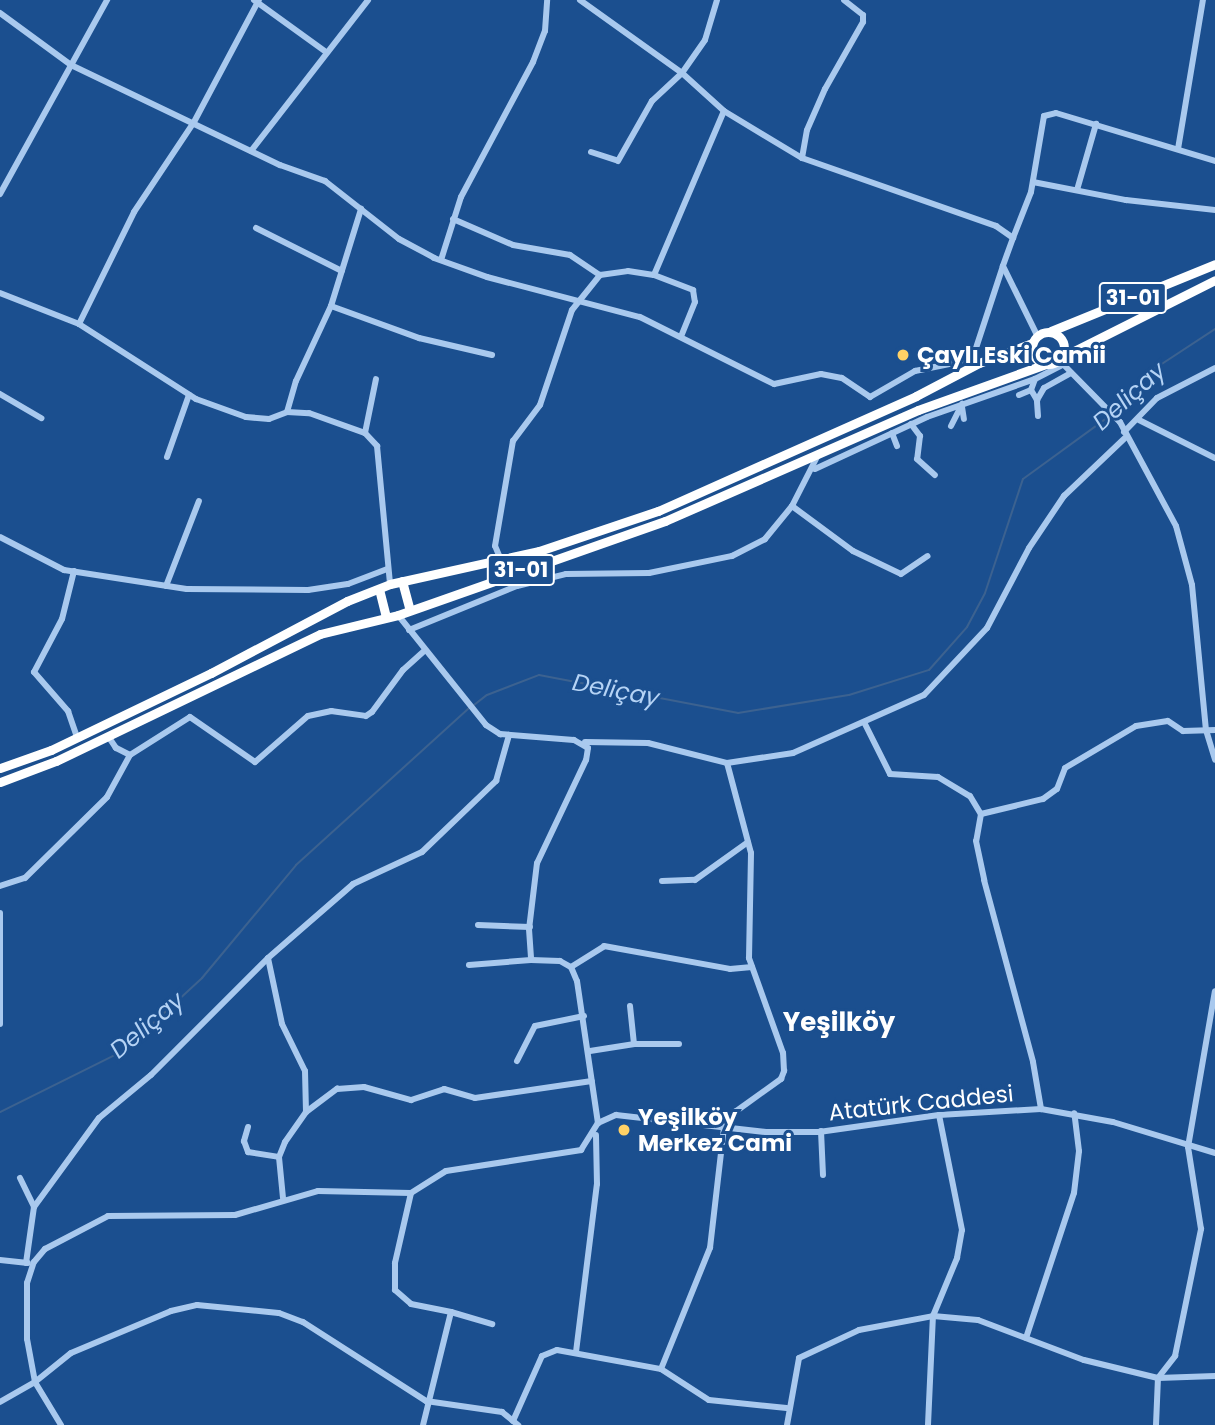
<!DOCTYPE html>
<html>
<head>
<meta charset="utf-8">
<style>
	body { margin:0 }
	#map { position:relative; width:1215px; height:1425px; overflow:hidden; background:#1b4f8f; font-family:Poppins,sans-serif }
	div>[style] { position:absolute }
	[style*='--x'] { left:calc(var(--x)*1px); top:calc(var(--y)*1px); width:calc(var(--w)*1px); rotate:calc(var(--a)*1deg) }
	.stream>* { height:2px; margin:-1px; padding:0 1px; transform-origin:1px; border-radius:1px; background:#3c6290 }
	.minor>* { height:6px; margin:-3px; padding:0 3px; transform-origin:3px; border-radius:3px; background:#a9c9ee }
	.highway>* { height:9px; margin:-4.5px; padding:0 4.5px; transform-origin:4.5px; border-radius:4.5px; background:#fff }
	.highway>.ring { margin:-4.5px; padding:0; box-sizing:content-box; background:none; border:9px solid #fff; border-radius:50% }
	.dots>* { width:19px; height:19px; translate:-50% -50%; box-sizing:border-box; border:4px solid #1b4f8f; border-radius:50% }
	span { translate:-50% -50%; white-space:nowrap; text-align:center; line-height:1.15; -webkit-text-stroke:6px #1b4f8f; paint-order:stroke }
	.shield-label span { padding:2px 5px; background:#1b4f8f; border:2px solid; border-radius:5px; -webkit-text-stroke-width:0 }
	.shield-label { font-size:21px; color:#fff; font-weight:700 }
	.poi-label { font-size:23px; color:#fff; font-weight:700 }
	.left { translate:0 -50%; text-align:left }
	.street-label { font-size:23px; color:#fff }
	.water-label { font-size:24px; color:#b5d3f5; font-style:italic }
	.quarter-label { font-size:26px; color:#fff; font-weight:700 }
</style>
</head>
<body>
<div id="map">
	<div class="stream">
		<i style="--x:1114;--y:411;--w:51;--a:-48.2"></i>
		<i style="--x:1148;--y:373;--w:80;--a:-33.3"></i>
		<i style="--x:474;--y:705;--w:16;--a:-38"></i>
		<i style="--x:487;--y:695;--w:56;--a:-21"></i>
		<i style="--x:539;--y:675;--w:203;--a:10.8"></i>
		<i style="--x:738;--y:713;--w:112;--a:-9.2"></i>
		<i style="--x:849;--y:695;--w:84;--a:-17.4"></i>
		<i style="--x:929;--y:670;--w:57;--a:-48.5"></i>
		<i style="--x:967;--y:627;--w:38;--a:-62"></i>
		<i style="--x:985;--y:593;--w:120;--a:-71.6"></i>
		<i style="--x:1023;--y:479;--w:109;--a:-36"></i>
		<i style="--x:0;--y:1112;--w:137;--a:-26.4"></i>
		<i style="--x:123;--y:1051;--w:108;--a:-42.7"></i>
		<i style="--x:202;--y:978;--w:147;--a:-50.2"></i>
		<i style="--x:296;--y:865;--w:234;--a:-42.2"></i>
	</div>
	<div class="minor">
		<i style="--x:254;--y:0;--w:89;--a:35.8"></i>
		<i style="--x:580;--y:0;--w:125;--a:35.6"></i>
		<i style="--x:682;--y:73;--w:57;--a:42.1"></i>
		<i style="--x:724;--y:111;--w:91;--a:31.1"></i>
		<i style="--x:802;--y:158;--w:206;--a:19.3"></i>
		<i style="--x:996;--y:226;--w:21;--a:35"></i>
		<i style="--x:1013;--y:238;--w:30;--a:110"></i>
		<i style="--x:1003;--y:266;--w:77;--a:63.8"></i>
		<i style="--x:0;--y:13;--w:88;--a:36.2"></i>
		<i style="--x:71;--y:65;--w:232;--a:25.6"></i>
		<i style="--x:280;--y:165;--w:48;--a:19.6"></i>
		<i style="--x:325;--y:181;--w:94;--a:38.1"></i>
		<i style="--x:399;--y:239;--w:40;--a:28"></i>
		<i style="--x:434;--y:258;--w:56;--a:19.7"></i>
		<i style="--x:487;--y:277;--w:158;--a:14.7"></i>
		<i style="--x:640;--y:317;--w:150;--a:26.6"></i>
		<i style="--x:774;--y:384;--w:48;--a:-12"></i>
		<i style="--x:821;--y:374;--w:21;--a:11"></i>
		<i style="--x:842;--y:378;--w:34;--a:34"></i>
		<i style="--x:870;--y:397;--w:52;--a:-30"></i>
		<i style="--x:915;--y:371;--w:45;--a:-11.6"></i>
		<i style="--x:959;--y:362;--w:19;--a:-35"></i>
		<i style="--x:975;--y:351;--w:89;--a:-71.8"></i>
		<i style="--x:1178;--y:149;--w:151;--a:-80.5"></i>
		<i style="--x:251;--y:151;--w:191;--a:-52.2"></i>
		<i style="--x:591;--y:152;--w:28;--a:18"></i>
		<i style="--x:618;--y:161;--w:69;--a:-60.5"></i>
		<i style="--x:652;--y:101;--w:41;--a:-43"></i>
		<i style="--x:682;--y:73;--w:40;--a:-55.1"></i>
		<i style="--x:705;--y:40;--w:42;--a:-73.3"></i>
		<i style="--x:802;--y:158;--w:28;--a:-80"></i>
		<i style="--x:807;--y:130;--w:45;--a:-66.3"></i>
		<i style="--x:825;--y:89;--w:77;--a:-60.4"></i>
		<i style="--x:863;--y:22;--w:7;--a:-90"></i>
		<i style="--x:863;--y:15;--w:24;--a:-142"></i>
		<i style="--x:1033;--y:182;--w:95;--a:11"></i>
		<i style="--x:1126;--y:200;--w:90;--a:6.4"></i>
		<i style="--x:1077;--y:190;--w:69;--a:-73.9"></i>
		<i style="--x:0;--y:194;--w:222;--a:-61.1"></i>
		<i style="--x:453;--y:219;--w:65;--a:23.4"></i>
		<i style="--x:513;--y:245;--w:58;--a:10"></i>
		<i style="--x:570;--y:255;--w:36;--a:34"></i>
		<i style="--x:256;--y:228;--w:96;--a:26.6"></i>
		<i style="--x:1013;--y:238;--w:49;--a:-68.6"></i>
		<i style="--x:1031;--y:192;--w:77;--a:-80.3"></i>
		<i style="--x:1044;--y:116;--w:12;--a:-14"></i>
		<i style="--x:1056;--y:113;--w:166;--a:16.8"></i>
		<i style="--x:441;--y:260;--w:66;--a:-72.4"></i>
		<i style="--x:461;--y:197;--w:153;--a:-61.9"></i>
		<i style="--x:533;--y:62;--w:33;--a:-69"></i>
		<i style="--x:545;--y:31;--w:31;--a:-86"></i>
		<i style="--x:654;--y:275;--w:42;--a:21"></i>
		<i style="--x:693;--y:290;--w:12;--a:81"></i>
		<i style="--x:695;--y:302;--w:35;--a:112"></i>
		<i style="--x:0;--y:293;--w:85;--a:21.4"></i>
		<i style="--x:79;--y:324;--w:139;--a:32.7"></i>
		<i style="--x:196;--y:399;--w:53;--a:19.8"></i>
		<i style="--x:246;--y:417;--w:23;--a:5"></i>
		<i style="--x:269;--y:419;--w:19;--a:-21"></i>
		<i style="--x:287;--y:412;--w:22;--a:3"></i>
		<i style="--x:309;--y:413;--w:59;--a:19.7"></i>
		<i style="--x:365;--y:433;--w:18;--a:47"></i>
		<i style="--x:377;--y:446;--w:139;--a:84.6"></i>
		<i style="--x:331;--y:306;--w:94;--a:20"></i>
		<i style="--x:419;--y:338;--w:75;--a:13.1"></i>
		<i style="--x:79;--y:324;--w:125;--a:-63.8"></i>
		<i style="--x:134;--y:212;--w:108;--a:-56.3"></i>
		<i style="--x:194;--y:122;--w:138;--a:-62"></i>
		<i style="--x:1059;--y:360;--w:87;--a:45.5"></i>
		<i style="--x:1120;--y:422;--w:118;--a:61.7"></i>
		<i style="--x:1176;--y:526;--w:61;--a:74.8"></i>
		<i style="--x:1192;--y:585;--w:146;--a:84.5"></i>
		<i style="--x:1206;--y:730;--w:31;--a:73"></i>
		<i style="--x:1031;--y:390;--w:12;--a:-70"></i>
		<i style="--x:1035;--y:379;--w:31;--a:-27"></i>
		<i style="--x:0;--y:394;--w:48;--a:30.3"></i>
		<i style="--x:1019;--y:395;--w:13;--a:-23"></i>
		<i style="--x:1031;--y:390;--w:12;--a:59"></i>
		<i style="--x:962;--y:407;--w:12;--a:81"></i>
		<i style="--x:287;--y:412;--w:32;--a:-74"></i>
		<i style="--x:296;--y:381;--w:83;--a:-65"></i>
		<i style="--x:331;--y:306;--w:102;--a:-72.8"></i>
		<i style="--x:1038;--y:416;--w:16;--a:-94"></i>
		<i style="--x:1037;--y:400;--w:14;--a:-60"></i>
		<i style="--x:1044;--y:388;--w:31;--a:-29"></i>
		<i style="--x:1139;--y:420;--w:85;--a:26.6"></i>
		<i style="--x:911;--y:424;--w:15;--a:53"></i>
		<i style="--x:920;--y:436;--w:23;--a:97"></i>
		<i style="--x:917;--y:459;--w:24;--a:42"></i>
		<i style="--x:951;--y:426;--w:25;--a:-63"></i>
		<i style="--x:1124;--y:432;--w:47;--a:-45.9"></i>
		<i style="--x:1157;--y:398;--w:65;--a:-27.3"></i>
		<i style="--x:365;--y:433;--w:55;--a:-78.5"></i>
		<i style="--x:892;--y:433;--w:14;--a:69"></i>
		<i style="--x:167;--y:457;--w:66;--a:-70.5"></i>
		<i style="--x:815;--y:469;--w:123;--a:-24.9"></i>
		<i style="--x:927;--y:417;--w:114;--a:-19.4"></i>
		<i style="--x:792;--y:506;--w:76;--a:36.4"></i>
		<i style="--x:853;--y:551;--w:53;--a:25.6"></i>
		<i style="--x:901;--y:574;--w:32;--a:-34"></i>
		<i style="--x:0;--y:537;--w:72;--a:27.3"></i>
		<i style="--x:64;--y:570;--w:124;--a:8.8"></i>
		<i style="--x:187;--y:589;--w:121;--a:0.5"></i>
		<i style="--x:308;--y:590;--w:40;--a:-8.5"></i>
		<i style="--x:348;--y:584;--w:42;--a:-21"></i>
		<i style="--x:501;--y:560;--w:15;--a:-113"></i>
		<i style="--x:495;--y:546;--w:107;--a:-80.3"></i>
		<i style="--x:513;--y:441;--w:45;--a:-53.1"></i>
		<i style="--x:540;--y:405;--w:100;--a:-71.4"></i>
		<i style="--x:572;--y:310;--w:45;--a:-51.3"></i>
		<i style="--x:600;--y:275;--w:28;--a:-8"></i>
		<i style="--x:628;--y:271;--w:26;--a:9"></i>
		<i style="--x:654;--y:275;--w:178;--a:-66.9"></i>
		<i style="--x:74;--y:571;--w:49;--a:104"></i>
		<i style="--x:62;--y:619;--w:60;--a:117.8"></i>
		<i style="--x:34;--y:672;--w:52;--a:48.9"></i>
		<i style="--x:68;--y:711;--w:28;--a:71"></i>
		<i style="--x:166;--y:586;--w:91;--a:-68.8"></i>
		<i style="--x:398;--y:615;--w:141;--a:51.3"></i>
		<i style="--x:486;--y:725;--w:17;--a:33"></i>
		<i style="--x:500;--y:734;--w:74;--a:4.6"></i>
		<i style="--x:574;--y:740;--w:16;--a:30"></i>
		<i style="--x:588;--y:748;--w:12;--a:99"></i>
		<i style="--x:586;--y:760;--w:114;--a:115.4"></i>
		<i style="--x:537;--y:863;--w:66;--a:96.9"></i>
		<i style="--x:529;--y:929;--w:31;--a:86"></i>
		<i style="--x:531;--y:960;--w:29;--a:2"></i>
		<i style="--x:560;--y:961;--w:13;--a:29"></i>
		<i style="--x:571;--y:967;--w:15;--a:67"></i>
		<i style="--x:577;--y:981;--w:144;--a:81.6"></i>
		<i style="--x:409;--y:630;--w:117;--a:-22.2"></i>
		<i style="--x:517;--y:586;--w:50;--a:-13.8"></i>
		<i style="--x:566;--y:574;--w:83;--a:-0.7"></i>
		<i style="--x:649;--y:573;--w:85;--a:-11.6"></i>
		<i style="--x:732;--y:556;--w:37;--a:-27"></i>
		<i style="--x:765;--y:539;--w:43;--a:-50.7"></i>
		<i style="--x:792;--y:506;--w:55;--a:-63"></i>
		<i style="--x:864;--y:722;--w:58;--a:63.4"></i>
		<i style="--x:890;--y:774;--w:48;--a:3.6"></i>
		<i style="--x:938;--y:777;--w:37;--a:31"></i>
		<i style="--x:970;--y:796;--w:21;--a:59"></i>
		<i style="--x:981;--y:814;--w:27;--a:100"></i>
		<i style="--x:976;--y:841;--w:40;--a:78"></i>
		<i style="--x:984;--y:880;--w:188;--a:74.9"></i>
		<i style="--x:1033;--y:1062;--w:48;--a:80.3"></i>
		<i style="--x:585;--y:742;--w:63;--a:0.9"></i>
		<i style="--x:648;--y:743;--w:81;--a:14.2"></i>
		<i style="--x:727;--y:763;--w:67;--a:-8.6"></i>
		<i style="--x:793;--y:753;--w:143;--a:-23.9"></i>
		<i style="--x:924;--y:695;--w:92;--a:-46.8"></i>
		<i style="--x:987;--y:628;--w:90;--a:-62.3"></i>
		<i style="--x:1029;--y:548;--w:63;--a:-56.1"></i>
		<i style="--x:1064;--y:496;--w:87;--a:-43.6"></i>
		<i style="--x:130;--y:755;--w:71;--a:-32.3"></i>
		<i style="--x:190;--y:717;--w:79;--a:34.7"></i>
		<i style="--x:255;--y:762;--w:70;--a:-41"></i>
		<i style="--x:308;--y:716;--w:24;--a:-12"></i>
		<i style="--x:331;--y:711;--w:35;--a:8"></i>
		<i style="--x:366;--y:716;--w:7;--a:-34"></i>
		<i style="--x:372;--y:712;--w:52;--a:-53.6"></i>
		<i style="--x:403;--y:670;--w:28;--a:-42"></i>
		<i style="--x:981;--y:814;--w:64;--a:-13.6"></i>
		<i style="--x:1043;--y:799;--w:17;--a:-36"></i>
		<i style="--x:1057;--y:789;--w:22;--a:-69"></i>
		<i style="--x:1065;--y:768;--w:82;--a:-30.6"></i>
		<i style="--x:1136;--y:726;--w:32;--a:-9"></i>
		<i style="--x:1168;--y:721;--w:18;--a:34"></i>
		<i style="--x:1183;--y:731;--w:32;--a:-2"></i>
		<i style="--x:662;--y:881;--w:33;--a:-2"></i>
		<i style="--x:695;--y:880;--w:65;--a:-35.6"></i>
		<i style="--x:0;--y:886;--w:26;--a:-18"></i>
		<i style="--x:25;--y:878;--w:115;--a:-44.6"></i>
		<i style="--x:107;--y:797;--w:48;--a:-61.3"></i>
		<i style="--x:130;--y:755;--w:16;--a:-153"></i>
		<i style="--x:116;--y:748;--w:14;--a:-124"></i>
		<i style="--x:0;--y:913;--w:111;--a:90"></i>
		<i style="--x:478;--y:925;--w:52;--a:2.2"></i>
		<i style="--x:268;--y:958;--w:67;--a:78"></i>
		<i style="--x:282;--y:1024;--w:52;--a:63.9"></i>
		<i style="--x:305;--y:1071;--w:41;--a:88.6"></i>
		<i style="--x:469;--y:965;--w:62;--a:-4.6"></i>
		<i style="--x:571;--y:967;--w:39;--a:-32"></i>
		<i style="--x:604;--y:946;--w:128;--a:10.3"></i>
		<i style="--x:730;--y:969;--w:22;--a:-5"></i>
		<i style="--x:630;--y:1006;--w:38;--a:84"></i>
		<i style="--x:590;--y:1051;--w:45;--a:-9"></i>
		<i style="--x:634;--y:1044;--w:45;--a:0"></i>
		<i style="--x:517;--y:1061;--w:39;--a:-63"></i>
		<i style="--x:535;--y:1026;--w:50;--a:-11.5"></i>
		<i style="--x:248;--y:1127;--w:15;--a:106"></i>
		<i style="--x:244;--y:1141;--w:12;--a:70"></i>
		<i style="--x:248;--y:1152;--w:31;--a:9"></i>
		<i style="--x:821;--y:1131;--w:44;--a:87.4"></i>
		<i style="--x:20;--y:1178;--w:32;--a:64"></i>
		<i style="--x:411;--y:1193;--w:72;--a:102.9"></i>
		<i style="--x:395;--y:1263;--w:27;--a:90"></i>
		<i style="--x:395;--y:1290;--w:21;--a:41"></i>
		<i style="--x:411;--y:1304;--w:41;--a:11.3"></i>
		<i style="--x:451;--y:1312;--w:116;--a:103.9"></i>
		<i style="--x:283;--y:1198;--w:41;--a:-95.6"></i>
		<i style="--x:279;--y:1157;--w:16;--a:-68"></i>
		<i style="--x:285;--y:1142;--w:37;--a:-55"></i>
		<i style="--x:306;--y:1112;--w:39;--a:-37"></i>
		<i style="--x:337;--y:1089;--w:27;--a:-4"></i>
		<i style="--x:364;--y:1087;--w:49;--a:15.5"></i>
		<i style="--x:411;--y:1100;--w:35;--a:-18"></i>
		<i style="--x:444;--y:1089;--w:32;--a:16"></i>
		<i style="--x:475;--y:1098;--w:118;--a:-8.3"></i>
		<i style="--x:0;--y:1260;--w:28;--a:6"></i>
		<i style="--x:26;--y:1263;--w:57;--a:-81.9"></i>
		<i style="--x:34;--y:1207;--w:110;--a:-53.9"></i>
		<i style="--x:99;--y:1118;--w:67;--a:-39.6"></i>
		<i style="--x:151;--y:1075;--w:165;--a:-45"></i>
		<i style="--x:268;--y:958;--w:113;--a:-41"></i>
		<i style="--x:353;--y:884;--w:76;--a:-24.9"></i>
		<i style="--x:422;--y:852;--w:103;--a:-43.8"></i>
		<i style="--x:496;--y:781;--w:48;--a:-74.2"></i>
		<i style="--x:451;--y:1312;--w:43;--a:16.3"></i>
		<i style="--x:1026;--y:1338;--w:153;--a:-71.7"></i>
		<i style="--x:1074;--y:1193;--w:42;--a:-83.2"></i>
		<i style="--x:1079;--y:1151;--w:38;--a:-97"></i>
		<i style="--x:576;--y:1352;--w:169;--a:-82.9"></i>
		<i style="--x:597;--y:1184;--w:49;--a:-91.2"></i>
		<i style="--x:661;--y:1369;--w:131;--a:-68"></i>
		<i style="--x:710;--y:1248;--w:122;--a:-83.4"></i>
		<i style="--x:724;--y:1127;--w:19;--a:-54"></i>
		<i style="--x:735;--y:1112;--w:57;--a:-35.7"></i>
		<i style="--x:781;--y:1079;--w:9;--a:-69"></i>
		<i style="--x:784;--y:1071;--w:18;--a:-93"></i>
		<i style="--x:783;--y:1053;--w:101;--a:-109.7"></i>
		<i style="--x:749;--y:958;--w:105;--a:-88.9"></i>
		<i style="--x:751;--y:853;--w:93;--a:-104.9"></i>
		<i style="--x:0;--y:1402;--w:40;--a:-29.7"></i>
		<i style="--x:35;--y:1382;--w:44;--a:-100.5"></i>
		<i style="--x:27;--y:1339;--w:56;--a:-90"></i>
		<i style="--x:27;--y:1283;--w:22;--a:-72"></i>
		<i style="--x:34;--y:1262;--w:17;--a:-50"></i>
		<i style="--x:45;--y:1249;--w:71;--a:-27.6"></i>
		<i style="--x:108;--y:1216;--w:127;--a:-0.5"></i>
		<i style="--x:235;--y:1215;--w:86;--a:-16.1"></i>
		<i style="--x:318;--y:1191;--w:93;--a:1.2"></i>
		<i style="--x:411;--y:1193;--w:41;--a:-32.2"></i>
		<i style="--x:446;--y:1171;--w:137;--a:-8.8"></i>
		<i style="--x:581;--y:1150;--w:32;--a:-58"></i>
		<i style="--x:598;--y:1123;--w:20;--a:-24"></i>
		<i style="--x:616;--y:1115;--w:151;--a:6.5"></i>
		<i style="--x:766;--y:1132;--w:53;--a:0"></i>
		<i style="--x:819;--y:1132;--w:121;--a:-8.1"></i>
		<i style="--x:939;--y:1115;--w:102;--a:-3.4"></i>
		<i style="--x:1041;--y:1109;--w:73;--a:10.2"></i>
		<i style="--x:1113;--y:1122;--w:107;--a:16.9"></i>
		<i style="--x:513;--y:1421;--w:71;--a:-66"></i>
		<i style="--x:542;--y:1356;--w:16;--a:-22"></i>
		<i style="--x:557;--y:1350;--w:106;--a:10.4"></i>
		<i style="--x:661;--y:1369;--w:57;--a:32.9"></i>
		<i style="--x:709;--y:1400;--w:78;--a:5.9"></i>
		<i style="--x:61;--y:1425;--w:50;--a:-121.2"></i>
		<i style="--x:35;--y:1382;--w:46;--a:-38.9"></i>
		<i style="--x:71;--y:1353;--w:108;--a:-22.8"></i>
		<i style="--x:171;--y:1311;--w:27;--a:-13"></i>
		<i style="--x:197;--y:1305;--w:82;--a:5.6"></i>
		<i style="--x:279;--y:1313;--w:26;--a:21"></i>
		<i style="--x:303;--y:1322;--w:146;--a:32.7"></i>
		<i style="--x:426;--y:1401;--w:77;--a:8.2"></i>
		<i style="--x:502;--y:1412;--w:21;--a:39"></i>
		<i style="--x:787;--y:1425;--w:68;--a:-79.8"></i>
		<i style="--x:799;--y:1358;--w:66;--a:-25"></i>
		<i style="--x:859;--y:1330;--w:75;--a:-10.7"></i>
		<i style="--x:933;--y:1316;--w:45;--a:5.1"></i>
		<i style="--x:978;--y:1320;--w:113;--a:20.7"></i>
		<i style="--x:1084;--y:1360;--w:76;--a:13.7"></i>
		<i style="--x:1158;--y:1378;--w:57;--a:-2"></i>
		<i style="--x:928;--y:1425;--w:109;--a:-87.4"></i>
		<i style="--x:933;--y:1316;--w:63;--a:-67.5"></i>
		<i style="--x:957;--y:1258;--w:28;--a:-80"></i>
		<i style="--x:962;--y:1230;--w:117;--a:-101.3"></i>
		<i style="--x:1156;--y:1425;--w:47;--a:-87.6"></i>
		<i style="--x:1158;--y:1378;--w:28;--a:-52"></i>
		<i style="--x:1175;--y:1356;--w:130;--a:-78.4"></i>
		<i style="--x:1201;--y:1229;--w:83;--a:-99"></i>
		<i style="--x:1188;--y:1147;--w:158;--a:-80.2"></i>
	</div>
	<div class="highway">
		<i style="--x:1051;--y:331;--w:177;--a:-22.2"></i>
		<i class="ring" style="left:1032px;top:332px;width:23px;height:23px"></i>
		<i style="--x:1062;--y:357;--w:171;--a:-26.7"></i>
		<i style="--x:402;--y:581;--w:30;--a:75"></i>
		<i style="--x:379;--y:589;--w:29;--a:76"></i>
		<i style="--x:0;--y:768;--w:54;--a:-19.4"></i>
		<i style="--x:51;--y:750;--w:178;--a:-25.7"></i>
		<i style="--x:211;--y:673;--w:154;--a:-27.9"></i>
		<i style="--x:347;--y:601;--w:46;--a:-21.6"></i>
		<i style="--x:390;--y:584;--w:153;--a:-12.5"></i>
		<i style="--x:539;--y:551;--w:126;--a:-18.6"></i>
		<i style="--x:658;--y:511;--w:282;--a:-24"></i>
		<i style="--x:916;--y:396;--w:71;--a:-27.6"></i>
		<i style="--x:979;--y:363;--w:57;--a:-20.7"></i>
		<i style="--x:0;--y:782;--w:60;--a:-20.6"></i>
		<i style="--x:56;--y:761;--w:293;--a:-25.7"></i>
		<i style="--x:320;--y:634;--w:80;--a:-13.7"></i>
		<i style="--x:398;--y:615;--w:283;--a:-19.4"></i>
		<i style="--x:665;--y:521;--w:276;--a:-23.7"></i>
		<i style="--x:918;--y:410;--w:136;--a:-19.8"></i>
	</div>
	<div class="dots">
		<i style="left:903px;top:355px;background:#ffd166"></i>
		<i style="left:624px;top:1130px;background:#ffd166"></i>
	</div>
	<div class="shield-label">
		<span style="left:1133px;top:298px">31-01</span>
		<span style="left:521px;top:570px">31-01</span>
	</div>
	<div class="poi-label">
		<span class="left" style="left:917px;top:355px">Çaylı Eski Camii</span>
		<span class="left" style="left:638px;top:1130px">Yeşilköy<br>Merkez Cami</span>
	</div>
	<div class="street-label">
		<span style="left:921px;top:1103px;rotate:-6deg">Atatürk Caddesi</span>
	</div>
	<div class="water-label">
		<span style="left:1129px;top:396px;rotate:-42deg">Deliçay</span>
		<span style="left:616px;top:690px;rotate:11deg">Deliçay</span>
		<span style="left:147px;top:1025px;rotate:-40deg">Deliçay</span>
	</div>
	<div class="quarter-label">
		<span style="left:839px;top:1023px">Yeşilköy</span>
	</div>
</div>
</body>
</html>
